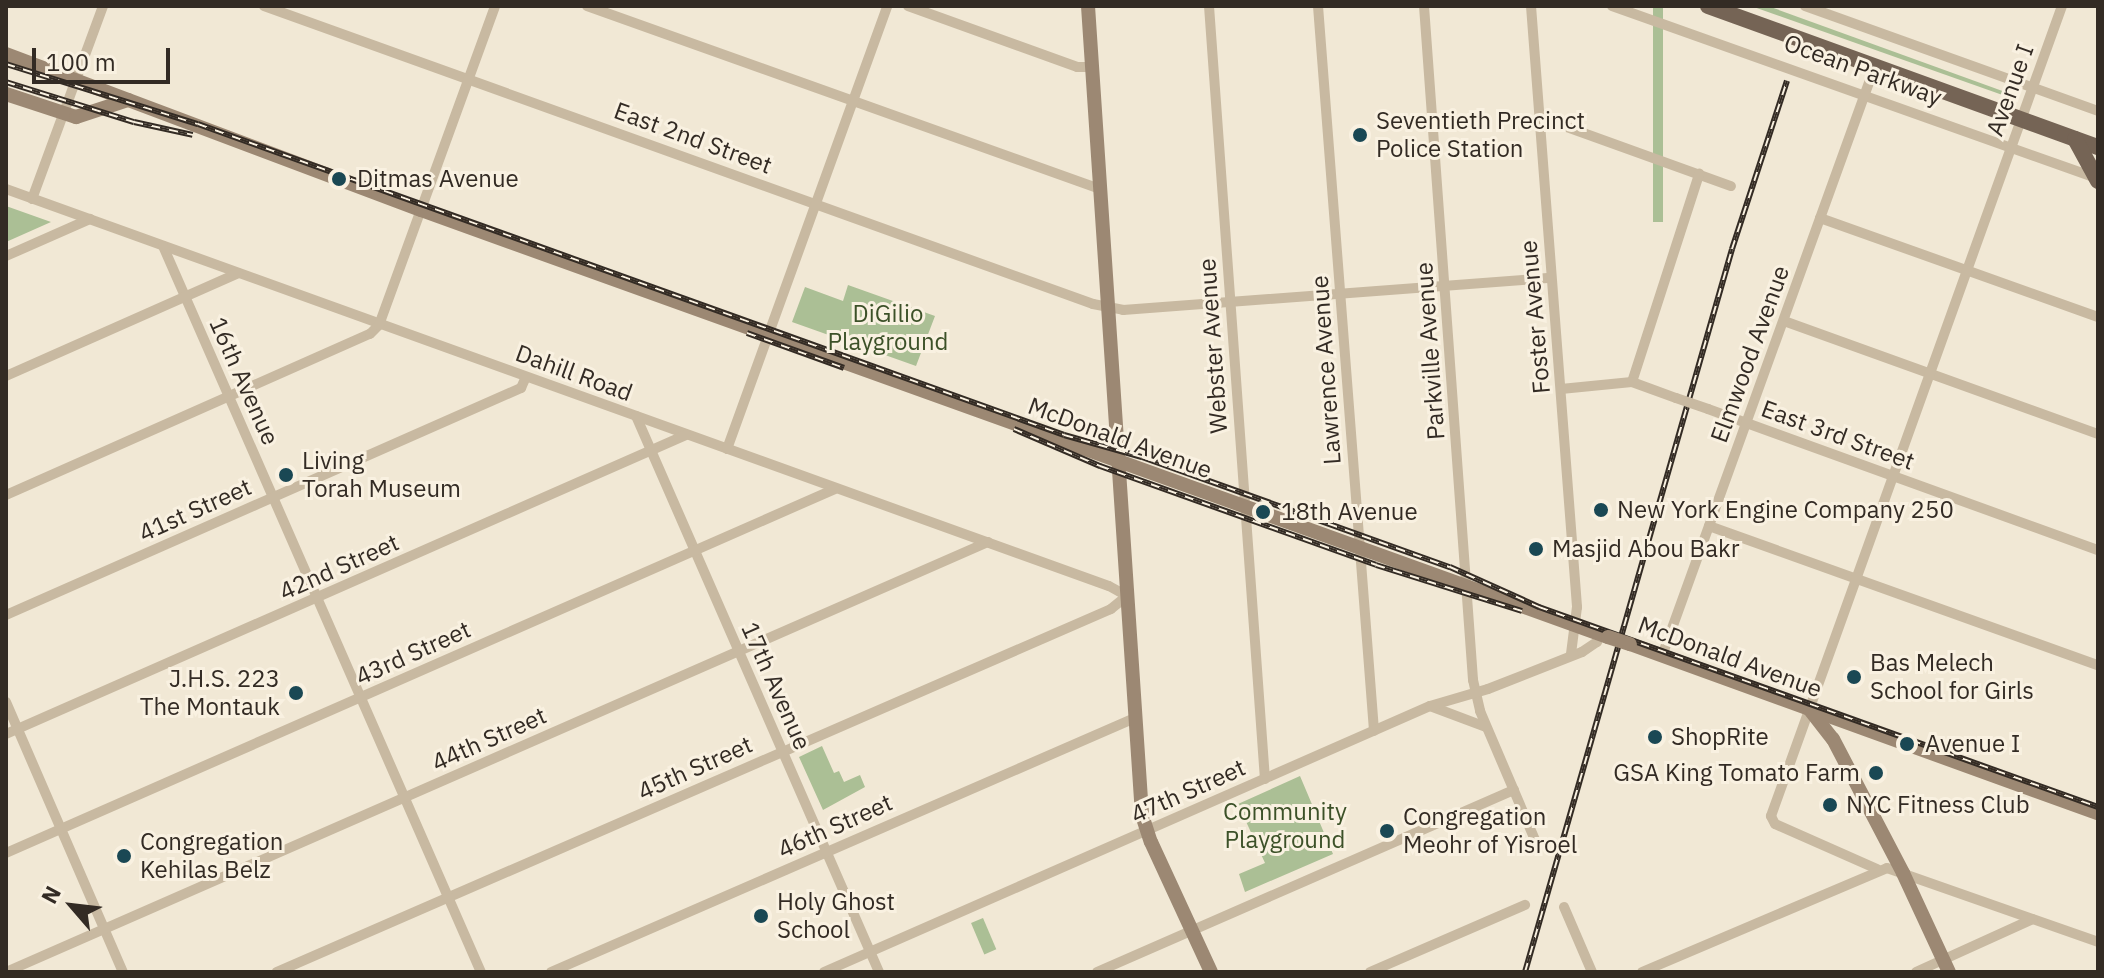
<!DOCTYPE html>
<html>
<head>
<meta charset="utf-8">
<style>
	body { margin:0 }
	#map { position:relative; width:2104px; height:978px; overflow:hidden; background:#f1e8d5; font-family:"IBM Plex Sans",sans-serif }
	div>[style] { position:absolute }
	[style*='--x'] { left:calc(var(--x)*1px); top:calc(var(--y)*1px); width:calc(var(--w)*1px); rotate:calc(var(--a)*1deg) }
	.green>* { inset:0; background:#abbf95; transform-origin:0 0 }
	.street>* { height:10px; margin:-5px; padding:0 5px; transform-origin:5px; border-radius:5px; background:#c8b9a1 }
	.secondary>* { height:14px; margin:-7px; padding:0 7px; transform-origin:7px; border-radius:7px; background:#9c8873 }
	.primary>* { height:16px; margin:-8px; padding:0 8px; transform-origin:8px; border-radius:8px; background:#756455 }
	.rail>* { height:6px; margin-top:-3px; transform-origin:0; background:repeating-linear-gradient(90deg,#f9f1e1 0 9px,#332b24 0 18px); box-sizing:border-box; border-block:2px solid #332b24 }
	.street-bridge>* { height:10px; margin:-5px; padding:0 5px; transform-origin:5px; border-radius:5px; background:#c8b9a1 }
	.secondary-bridge>* { height:14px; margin:-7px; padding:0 7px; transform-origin:7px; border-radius:7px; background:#9c8873 }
	.dots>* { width:22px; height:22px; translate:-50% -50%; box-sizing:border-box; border:4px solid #f9f1e1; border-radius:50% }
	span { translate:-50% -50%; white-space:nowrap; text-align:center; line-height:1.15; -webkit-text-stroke:6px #f9f1e1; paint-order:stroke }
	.street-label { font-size:24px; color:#332b24 }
	.poi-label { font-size:24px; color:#332b24 }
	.left { translate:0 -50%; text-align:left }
	.right { translate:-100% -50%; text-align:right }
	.park-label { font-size:24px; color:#3c5128 }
	.frame { position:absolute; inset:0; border:8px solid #332b24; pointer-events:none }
	.north { position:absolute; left:32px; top:866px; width:80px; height:80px; -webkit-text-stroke:6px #f9f1e1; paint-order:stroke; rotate:298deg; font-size:22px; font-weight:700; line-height:32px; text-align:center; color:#332b24 }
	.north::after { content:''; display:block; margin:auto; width:28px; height:36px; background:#332b24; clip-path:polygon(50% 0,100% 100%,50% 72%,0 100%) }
	.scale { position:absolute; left:32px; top:48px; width:138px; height:36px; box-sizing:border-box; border:4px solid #332b24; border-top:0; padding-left:10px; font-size:24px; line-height:28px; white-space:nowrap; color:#332b24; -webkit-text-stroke:6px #f9f1e1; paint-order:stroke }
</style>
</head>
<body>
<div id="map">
	<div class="green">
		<i style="left:1653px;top:6px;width:10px;height:216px"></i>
		<i style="clip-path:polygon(1751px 6px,1768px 6px,2008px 93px,2011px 98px)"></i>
		<i style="clip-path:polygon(6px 206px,51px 222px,6px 242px)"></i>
		<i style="clip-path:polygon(848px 285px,935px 316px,916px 366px,792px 322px,805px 287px,843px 301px)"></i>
		<i style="clip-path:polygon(822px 746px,834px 773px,839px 771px,844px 782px,860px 775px,865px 787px,823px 810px,799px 757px)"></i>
		<i style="clip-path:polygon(1300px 776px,1333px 854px,1245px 892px,1239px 874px,1265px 863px,1238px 804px)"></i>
		<i style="left:983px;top:918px;width:34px;height:13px;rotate:67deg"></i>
	</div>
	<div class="street">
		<i style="--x:264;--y:6;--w:881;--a:19.77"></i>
		<i style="--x:1093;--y:304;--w:31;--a:11"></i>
		<i style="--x:1123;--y:310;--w:429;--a:-4.3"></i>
		<i style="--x:587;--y:6;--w:545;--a:19.63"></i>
		<i style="--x:908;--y:6;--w:180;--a:19.8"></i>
		<i style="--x:1077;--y:67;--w:15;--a:0"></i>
		<i style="--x:1209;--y:6;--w:775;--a:85.86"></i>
		<i style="--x:1318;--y:6;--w:727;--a:85.58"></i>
		<i style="--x:1424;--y:6;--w:676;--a:85.84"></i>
		<i style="--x:1473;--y:680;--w:32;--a:77"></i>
		<i style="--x:1480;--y:711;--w:140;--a:66.9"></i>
		<i style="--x:1531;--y:6;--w:603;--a:85.62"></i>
		<i style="--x:1577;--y:607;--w:47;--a:97.3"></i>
		<i style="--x:1612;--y:6;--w:514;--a:19.56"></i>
		<i style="--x:1805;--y:6;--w:311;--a:19.7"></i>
		<i style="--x:1539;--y:117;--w:204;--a:19.8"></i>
		<i style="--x:6;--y:189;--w:1172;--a:19.8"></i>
		<i style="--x:1109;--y:586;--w:21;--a:29"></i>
		<i style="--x:1127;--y:596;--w:21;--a:141"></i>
		<i style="--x:1111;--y:609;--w:910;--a:156.48"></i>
		<i style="--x:32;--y:199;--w:206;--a:-69.8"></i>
		<i style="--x:1820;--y:218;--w:295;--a:19.6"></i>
		<i style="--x:163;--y:246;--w:793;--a:66.35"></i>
		<i style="--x:6;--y:256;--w:92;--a:-23.8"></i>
		<i style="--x:1784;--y:321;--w:334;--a:19.8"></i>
		<i style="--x:6;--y:376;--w:254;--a:-23.9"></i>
		<i style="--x:1632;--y:382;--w:219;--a:-72.1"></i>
		<i style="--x:1561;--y:389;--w:71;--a:-5.6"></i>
		<i style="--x:1632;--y:382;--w:47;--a:20"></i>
		<i style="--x:1708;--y:409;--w:415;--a:19.9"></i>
		<i style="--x:636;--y:416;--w:607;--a:66.39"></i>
		<i style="--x:727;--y:449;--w:471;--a:-70.1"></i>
		<i style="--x:6;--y:495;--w:398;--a:-23.9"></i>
		<i style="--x:370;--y:334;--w:13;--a:-45"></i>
		<i style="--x:379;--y:325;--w:339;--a:-70"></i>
		<i style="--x:1709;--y:526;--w:413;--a:19.7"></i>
		<i style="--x:6;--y:615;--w:563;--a:-23.79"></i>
		<i style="--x:521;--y:388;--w:12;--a:-66"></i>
		<i style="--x:1662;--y:656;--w:627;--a:-70.15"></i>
		<i style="--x:6;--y:702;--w:294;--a:66.6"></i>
		<i style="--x:1430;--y:706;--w:60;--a:20.6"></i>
		<i style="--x:6;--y:734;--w:743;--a:-23.74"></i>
		<i style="--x:6;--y:853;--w:905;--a:-23.71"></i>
		<i style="--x:1877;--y:869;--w:111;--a:-156.2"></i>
		<i style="--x:1775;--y:824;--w:9;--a:-117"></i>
		<i style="--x:1771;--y:816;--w:861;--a:-70.24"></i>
		<i style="--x:1564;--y:907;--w:71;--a:66.7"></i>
		<i style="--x:6;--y:972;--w:1072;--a:-23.65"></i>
		<i style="--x:551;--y:972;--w:637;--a:-23.51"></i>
		<i style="--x:824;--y:972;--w:662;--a:-23.7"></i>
		<i style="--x:1430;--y:706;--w:60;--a:-16.3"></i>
		<i style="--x:1488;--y:689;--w:101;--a:-21.5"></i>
		<i style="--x:1582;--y:652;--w:18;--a:-34"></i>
		<i style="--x:1597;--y:642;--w:9;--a:-72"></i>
		<i style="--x:1097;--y:972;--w:455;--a:-23.6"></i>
		<i style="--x:1370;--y:972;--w:169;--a:-23.4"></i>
		<i style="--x:1642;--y:972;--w:266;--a:-23"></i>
		<i style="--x:1887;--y:868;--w:224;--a:19.3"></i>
		<i style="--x:1916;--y:972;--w:128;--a:-24.4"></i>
	</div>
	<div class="secondary">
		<i style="--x:1088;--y:6;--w:811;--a:86.18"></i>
		<i style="--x:1142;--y:815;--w:28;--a:72"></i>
		<i style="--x:1151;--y:842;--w:143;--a:65.2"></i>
		<i style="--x:6;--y:54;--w:443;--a:20.6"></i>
		<i style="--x:421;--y:210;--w:1261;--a:19.79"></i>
		<i style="--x:6;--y:94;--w:74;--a:18.2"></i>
		<i style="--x:76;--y:117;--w:55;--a:-18.1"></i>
		<i style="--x:1630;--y:644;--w:498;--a:19.9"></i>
		<i style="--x:1810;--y:710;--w:37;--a:52"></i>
		<i style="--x:1833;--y:739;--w:151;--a:62.4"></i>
		<i style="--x:1903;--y:873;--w:109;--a:65.1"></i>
	</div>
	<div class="primary">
		<i style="--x:1708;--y:6;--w:415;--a:19.9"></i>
		<i style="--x:2075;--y:139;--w:48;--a:61.3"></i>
	</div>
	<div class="rail">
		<i style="--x:6;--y:64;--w:201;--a:17.4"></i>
		<i style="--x:198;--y:124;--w:920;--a:19.75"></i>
		<i style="--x:1064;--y:435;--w:81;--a:15.8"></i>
		<i style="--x:1142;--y:457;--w:327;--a:19.7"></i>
		<i style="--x:1450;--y:567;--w:98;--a:24.2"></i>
		<i style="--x:1539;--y:607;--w:594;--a:19.69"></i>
		<i style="--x:6;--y:82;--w:134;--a:17.4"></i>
		<i style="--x:134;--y:122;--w:60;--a:12.4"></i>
		<i style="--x:747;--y:333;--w:103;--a:19.8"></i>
		<i style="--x:1014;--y:429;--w:94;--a:23.3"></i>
		<i style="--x:1100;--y:466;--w:293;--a:19.7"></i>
		<i style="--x:1376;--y:565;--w:153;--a:17.5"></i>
		<i style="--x:1525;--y:972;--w:752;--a:-74.02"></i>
		<i style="--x:1732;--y:249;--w:177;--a:-71.9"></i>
	</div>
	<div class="street-bridge">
		<i style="--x:1676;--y:398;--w:34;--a:19"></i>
	</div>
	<div class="secondary-bridge">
		<i style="--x:1608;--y:637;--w:23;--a:18"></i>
	</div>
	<div class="dots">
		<i style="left:1360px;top:135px;background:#1a4854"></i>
		<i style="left:339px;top:179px;background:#1a4854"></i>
		<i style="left:286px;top:475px;background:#1a4854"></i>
		<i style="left:1601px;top:510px;background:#1a4854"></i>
		<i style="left:1263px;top:512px;background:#1a4854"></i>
		<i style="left:1536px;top:549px;background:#1a4854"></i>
		<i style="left:1854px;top:677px;background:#1a4854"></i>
		<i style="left:296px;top:693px;background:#1a4854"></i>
		<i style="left:1655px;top:737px;background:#1a4854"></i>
		<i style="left:1907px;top:744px;background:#1a4854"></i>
		<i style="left:1876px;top:773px;background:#1a4854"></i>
		<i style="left:1830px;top:805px;background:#1a4854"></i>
		<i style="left:1387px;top:831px;background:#1a4854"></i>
		<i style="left:124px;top:856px;background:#1a4854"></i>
		<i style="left:761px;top:916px;background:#1a4854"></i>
	</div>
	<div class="street-label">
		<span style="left:1863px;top:70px;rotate:20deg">Ocean Parkway</span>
		<span style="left:2010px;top:90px;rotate:-70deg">Avenue I</span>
		<span style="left:693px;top:138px;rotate:20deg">East 2nd Street</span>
		<span style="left:1535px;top:317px;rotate:-95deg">Foster Avenue</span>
		<span style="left:1213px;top:346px;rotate:-94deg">Webster Avenue</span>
		<span style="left:1430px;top:351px;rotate:-94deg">Parkville Avenue</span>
		<span style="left:1750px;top:354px;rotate:-70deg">Elmwood Avenue</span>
		<span style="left:1326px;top:370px;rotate:-94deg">Lawrence Avenue</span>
		<span style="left:574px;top:373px;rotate:20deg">Dahill Road</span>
		<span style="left:244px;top:381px;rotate:66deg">16th Avenue</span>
		<span style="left:1838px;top:435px;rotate:20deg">East 3rd Street</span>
		<span style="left:1120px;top:438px;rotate:20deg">McDonald Avenue</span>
		<span style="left:195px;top:510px;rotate:-24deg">41st Street</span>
		<span style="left:339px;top:567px;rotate:-24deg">42nd Street</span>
		<span style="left:413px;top:653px;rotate:-24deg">43rd Street</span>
		<span style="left:1730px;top:657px;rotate:20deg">McDonald Avenue</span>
		<span style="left:776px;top:686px;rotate:66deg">17th Avenue</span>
		<span style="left:489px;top:739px;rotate:-24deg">44th Street</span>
		<span style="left:695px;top:768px;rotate:-24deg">45th Street</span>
		<span style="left:1188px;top:791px;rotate:-24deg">47th Street</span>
		<span style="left:835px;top:826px;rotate:-24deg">46th Street</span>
	</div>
	<div class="poi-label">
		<span class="left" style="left:1376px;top:135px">Seventieth Precinct<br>Police Station</span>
		<span class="left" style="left:357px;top:179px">Ditmas Avenue</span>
		<span class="left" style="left:302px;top:475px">Living<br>Torah Museum</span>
		<span class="left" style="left:1617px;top:510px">New York Engine Company 250</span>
		<span class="left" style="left:1281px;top:512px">18th Avenue</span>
		<span class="left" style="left:1552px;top:549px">Masjid Abou Bakr</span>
		<span class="left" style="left:1870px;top:677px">Bas Melech<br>School for Girls</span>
		<span class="right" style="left:280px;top:693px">J.H.S. 223<br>The Montauk</span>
		<span class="left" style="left:1671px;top:737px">ShopRite</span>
		<span class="left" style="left:1925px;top:744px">Avenue I</span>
		<span class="right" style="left:1860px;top:773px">GSA King Tomato Farm</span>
		<span class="left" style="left:1846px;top:805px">NYC Fitness Club</span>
		<span class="left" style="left:1403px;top:831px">Congregation<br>Meohr of Yisroel</span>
		<span class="left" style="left:140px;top:856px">Congregation<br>Kehilas Belz</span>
		<span class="left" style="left:777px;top:916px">Holy Ghost<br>School</span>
	</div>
	<div class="park-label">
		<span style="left:888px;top:328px">DiGilio<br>Playground</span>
		<span style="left:1285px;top:826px">Community<br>Playground</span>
	</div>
	<div class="frame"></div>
	<div class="north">N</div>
	<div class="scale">100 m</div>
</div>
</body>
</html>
